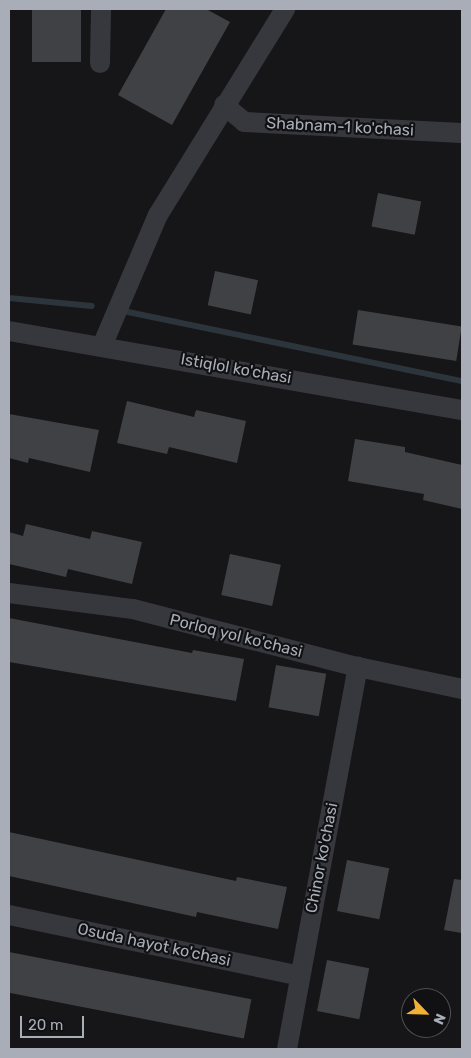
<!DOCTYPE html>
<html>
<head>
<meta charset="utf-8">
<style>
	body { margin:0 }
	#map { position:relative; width:471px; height:1058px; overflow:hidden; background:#161618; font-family:Rubik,sans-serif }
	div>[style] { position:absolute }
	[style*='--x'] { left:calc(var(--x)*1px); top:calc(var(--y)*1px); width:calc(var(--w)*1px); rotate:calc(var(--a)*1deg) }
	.stream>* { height:6px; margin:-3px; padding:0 3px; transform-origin:3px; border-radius:3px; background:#2c353c }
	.building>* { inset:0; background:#404145; transform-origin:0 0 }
	.street>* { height:20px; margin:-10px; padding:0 10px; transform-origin:10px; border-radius:10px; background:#37383d }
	span { translate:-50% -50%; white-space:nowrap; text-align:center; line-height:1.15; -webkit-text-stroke:4.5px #111113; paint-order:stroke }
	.street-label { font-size:16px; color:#a8adb8 }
	.frame { position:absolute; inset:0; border:10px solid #a8adb8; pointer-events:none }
	.north { position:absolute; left:401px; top:988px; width:50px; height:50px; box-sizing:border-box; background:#111113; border:1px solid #4d4f55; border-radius:50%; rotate:114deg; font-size:14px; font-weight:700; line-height:20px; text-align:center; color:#a8adb8 }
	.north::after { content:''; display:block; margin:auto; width:18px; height:22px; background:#f2b134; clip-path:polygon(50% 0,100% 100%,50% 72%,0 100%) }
	.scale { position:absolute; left:20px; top:1016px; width:64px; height:22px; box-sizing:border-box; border:2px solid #a8adb8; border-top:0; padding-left:6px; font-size:15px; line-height:18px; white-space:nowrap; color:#a8adb8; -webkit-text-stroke:4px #111113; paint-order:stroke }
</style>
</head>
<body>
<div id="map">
	<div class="stream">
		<i style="--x:9;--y:298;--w:83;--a:5.5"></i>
		<i style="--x:128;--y:312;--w:341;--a:11.7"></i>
	</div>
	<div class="building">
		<i style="left:32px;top:9px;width:49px;height:53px"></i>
		<i style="clip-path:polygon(166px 9px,206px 9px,230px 22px,172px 125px,118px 95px)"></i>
		<i style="left:378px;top:193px;width:44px;height:34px;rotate:11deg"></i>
		<i style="left:215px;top:271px;width:44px;height:35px;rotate:12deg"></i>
		<i style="left:358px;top:310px;width:105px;height:35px;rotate:9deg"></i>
		<i style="clip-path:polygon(127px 401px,194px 417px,196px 410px,246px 421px,237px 463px,169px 447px,167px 454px,117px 443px)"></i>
		<i style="clip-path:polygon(9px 414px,99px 430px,90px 472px,29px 458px,28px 463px,9px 458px)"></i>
		<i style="clip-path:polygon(355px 439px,405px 447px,405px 452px,462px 465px,462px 509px,423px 500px,424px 494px,348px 481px)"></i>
		<i style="clip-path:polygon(26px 524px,90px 539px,92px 531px,142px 542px,132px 584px,68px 569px,66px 577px,9px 564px,9px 532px,23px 536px)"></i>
		<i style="left:230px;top:554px;width:52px;height:42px;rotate:12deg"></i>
		<i style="clip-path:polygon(9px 618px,192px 653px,193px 650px,244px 659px,236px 701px,9px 662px)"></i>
		<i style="left:276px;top:665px;width:51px;height:43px;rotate:10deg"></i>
		<i style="clip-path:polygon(9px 832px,236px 881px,237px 877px,287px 887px,278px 929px,197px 912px,196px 917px,9px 876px)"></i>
		<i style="left:347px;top:860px;width:43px;height:52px;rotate:11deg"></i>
		<i style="clip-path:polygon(454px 879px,462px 880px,462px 933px,444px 930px)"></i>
		<i style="left:9px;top:952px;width:247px;height:40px;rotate:11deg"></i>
		<i style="left:327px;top:960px;width:43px;height:52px;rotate:11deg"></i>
	</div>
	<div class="street">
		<i style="--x:100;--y:63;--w:54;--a:-88.9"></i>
		<i style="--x:224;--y:105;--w:26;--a:40"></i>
		<i style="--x:244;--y:122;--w:218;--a:2.9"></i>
		<i style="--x:9;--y:331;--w:460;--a:9.9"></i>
		<i style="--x:102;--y:346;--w:142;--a:-66.9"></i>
		<i style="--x:158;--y:215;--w:242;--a:-58.3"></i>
		<i style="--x:9;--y:593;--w:125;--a:7.4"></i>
		<i style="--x:133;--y:609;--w:232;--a:14.5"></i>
		<i style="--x:358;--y:667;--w:106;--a:11.9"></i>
		<i style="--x:9;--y:915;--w:297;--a:11.8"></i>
		<i style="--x:287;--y:1049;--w:389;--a:-79.5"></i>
	</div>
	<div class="street-label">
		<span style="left:340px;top:127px;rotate:3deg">Shabnam-1 ko'chasi</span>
		<span style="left:236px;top:369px;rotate:10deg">Istiqlol ko'chasi</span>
		<span style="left:236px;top:636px;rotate:14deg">Porloq yol ko'chasi</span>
		<span style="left:322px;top:858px;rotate:-79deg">Chinor ko'chasi</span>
		<span style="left:154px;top:945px;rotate:12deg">Osuda hayot ko'chasi</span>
	</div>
	<div class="frame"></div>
	<div class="north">N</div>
	<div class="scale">20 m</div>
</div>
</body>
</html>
